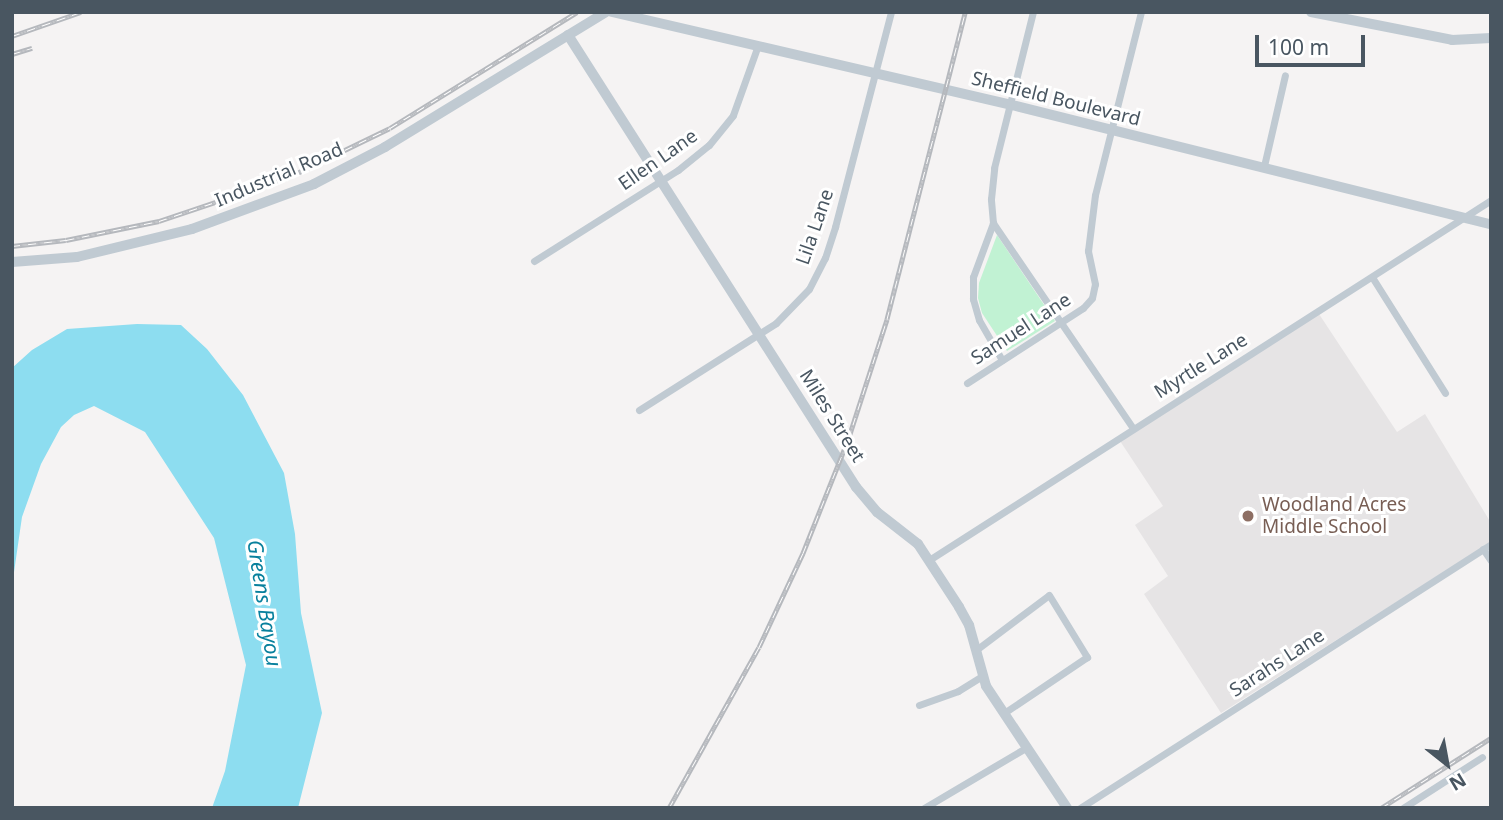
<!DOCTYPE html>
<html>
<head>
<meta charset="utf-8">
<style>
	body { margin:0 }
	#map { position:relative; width:1503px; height:820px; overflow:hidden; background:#f5f3f3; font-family:"Noto Sans",sans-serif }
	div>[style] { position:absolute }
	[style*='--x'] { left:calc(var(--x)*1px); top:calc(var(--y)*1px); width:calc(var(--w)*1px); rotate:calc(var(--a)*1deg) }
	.education>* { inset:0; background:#e6e4e5 }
	.green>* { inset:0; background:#c1f2d3 }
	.water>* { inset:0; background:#8dddf0 }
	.minor>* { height:7px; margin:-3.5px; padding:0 3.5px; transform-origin:3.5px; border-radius:3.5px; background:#c0cad2 }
	.tertiary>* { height:10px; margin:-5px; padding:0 5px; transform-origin:5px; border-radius:5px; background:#c0cad2 }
	.rail>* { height:5px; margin-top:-2.5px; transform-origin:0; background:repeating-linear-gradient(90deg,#fff 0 8px,#b5b8bd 0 16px); box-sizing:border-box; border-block:2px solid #b5b8bd }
	.dots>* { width:19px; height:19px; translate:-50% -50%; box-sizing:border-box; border:4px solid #fff; border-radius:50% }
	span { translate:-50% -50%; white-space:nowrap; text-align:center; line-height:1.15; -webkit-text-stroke:6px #fff; paint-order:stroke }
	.street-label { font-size:19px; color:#495661 }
	.education-label { font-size:19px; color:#785e54 }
	.left { translate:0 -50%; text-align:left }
	.water-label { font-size:21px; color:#08809d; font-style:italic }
	.frame { position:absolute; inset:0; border:14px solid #495661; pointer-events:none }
	.north { position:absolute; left:1412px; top:729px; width:70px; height:70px; -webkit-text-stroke:5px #fff; paint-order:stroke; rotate:149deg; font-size:19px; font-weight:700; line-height:28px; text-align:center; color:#495661 }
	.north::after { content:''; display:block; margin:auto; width:24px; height:32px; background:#495661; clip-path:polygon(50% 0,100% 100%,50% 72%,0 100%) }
	.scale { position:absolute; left:1255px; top:35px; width:110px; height:32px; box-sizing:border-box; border:4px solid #495661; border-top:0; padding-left:9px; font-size:21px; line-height:24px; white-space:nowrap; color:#495661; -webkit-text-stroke:5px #fff; paint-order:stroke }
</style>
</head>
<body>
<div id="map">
	<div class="education">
		<i style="clip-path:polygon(1319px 314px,1397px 432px,1425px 414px,1491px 523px,1491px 542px,1221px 713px,1144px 594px,1168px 576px,1135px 525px,1163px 506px,1120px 441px)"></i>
	</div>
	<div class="green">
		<i style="clip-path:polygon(997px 235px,1055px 321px,1007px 351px,982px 313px,978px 298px,979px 283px)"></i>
	</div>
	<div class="water">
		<i style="clip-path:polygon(137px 324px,181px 325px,207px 349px,243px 395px,284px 473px,295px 534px,301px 613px,322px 713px,298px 808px,212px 808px,225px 771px,246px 665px,214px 538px,145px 432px,94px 406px,74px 415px,61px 427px,41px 464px,22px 517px,12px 586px,12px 368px,32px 350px,67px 329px)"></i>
	</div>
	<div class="minor">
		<i style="--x:1264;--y:166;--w:93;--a:-77"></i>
		<i style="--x:993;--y:223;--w:248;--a:55.7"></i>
		<i style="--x:534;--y:261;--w:170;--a:-32.3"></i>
		<i style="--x:678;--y:170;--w:40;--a:-39"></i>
		<i style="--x:709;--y:145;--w:38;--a:-51"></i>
		<i style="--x:733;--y:115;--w:71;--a:-70.3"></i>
		<i style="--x:1372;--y:277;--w:137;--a:57.8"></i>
		<i style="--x:1002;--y:360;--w:46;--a:-119.9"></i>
		<i style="--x:979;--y:320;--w:22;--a:-106"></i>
		<i style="--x:973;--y:299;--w:22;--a:-90"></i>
		<i style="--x:973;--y:277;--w:58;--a:-69.7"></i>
		<i style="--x:993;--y:223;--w:24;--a:-95"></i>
		<i style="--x:991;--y:199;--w:31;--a:-84"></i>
		<i style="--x:994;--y:168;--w:161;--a:-76"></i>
		<i style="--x:967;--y:383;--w:138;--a:-32.9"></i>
		<i style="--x:1083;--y:308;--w:13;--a:-48"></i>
		<i style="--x:1092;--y:298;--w:14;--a:-78"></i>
		<i style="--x:1095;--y:284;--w:34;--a:-102"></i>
		<i style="--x:1088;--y:251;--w:56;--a:-82.9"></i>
		<i style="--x:1095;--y:195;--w:189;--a:-75.9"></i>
		<i style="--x:639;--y:410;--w:162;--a:-32.4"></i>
		<i style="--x:776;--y:323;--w:47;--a:-45.9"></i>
		<i style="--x:809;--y:289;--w:35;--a:-63"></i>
		<i style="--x:825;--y:258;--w:33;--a:-72"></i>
		<i style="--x:835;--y:227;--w:222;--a:-75.4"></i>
		<i style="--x:1483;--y:549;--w:14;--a:56"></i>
		<i style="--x:929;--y:560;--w:667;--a:-32.64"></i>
		<i style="--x:976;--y:650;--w:91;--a:-37"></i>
		<i style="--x:1049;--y:595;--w:73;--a:58.5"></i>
		<i style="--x:1087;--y:657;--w:100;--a:146"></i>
		<i style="--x:919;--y:705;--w:41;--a:-19.7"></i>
		<i style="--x:958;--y:691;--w:28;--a:-32"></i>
		<i style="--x:924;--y:808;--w:120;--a:-30.6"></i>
		<i style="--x:1080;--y:808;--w:488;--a:-32.7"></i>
		<i style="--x:1403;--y:808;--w:94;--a:-32.8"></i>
	</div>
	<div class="tertiary">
		<i style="--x:612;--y:12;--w:411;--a:13.1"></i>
		<i style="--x:1012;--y:105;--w:494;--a:14"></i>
		<i style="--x:1311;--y:12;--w:144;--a:11.2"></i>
		<i style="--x:1452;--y:40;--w:39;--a:-3"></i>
		<i style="--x:568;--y:35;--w:536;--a:57.5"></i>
		<i style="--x:856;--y:487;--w:33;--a:50"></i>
		<i style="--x:877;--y:512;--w:52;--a:38"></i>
		<i style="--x:918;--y:544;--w:75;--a:56.9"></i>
		<i style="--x:959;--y:607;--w:21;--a:61"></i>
		<i style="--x:969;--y:625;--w:63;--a:74.4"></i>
		<i style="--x:986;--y:686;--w:146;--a:56.4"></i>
		<i style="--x:12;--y:262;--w:65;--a:-4.4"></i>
		<i style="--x:77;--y:257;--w:118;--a:-13.7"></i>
		<i style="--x:192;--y:229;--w:130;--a:-20.2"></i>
		<i style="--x:314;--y:184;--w:80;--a:-27.5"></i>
		<i style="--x:385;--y:147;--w:259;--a:-31.4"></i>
	</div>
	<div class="rail">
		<i style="--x:12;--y:36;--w:73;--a:-19.2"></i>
		<i style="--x:12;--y:54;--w:21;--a:-17"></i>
		<i style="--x:12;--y:246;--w:54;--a:-6.3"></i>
		<i style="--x:66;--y:240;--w:95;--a:-11.5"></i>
		<i style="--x:159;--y:221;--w:135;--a:-18.6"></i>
		<i style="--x:287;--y:178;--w:114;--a:-25.9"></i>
		<i style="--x:390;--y:128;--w:220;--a:-31.8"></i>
		<i style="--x:669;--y:808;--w:184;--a:-60.8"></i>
		<i style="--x:759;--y:647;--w:104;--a:-64.9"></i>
		<i style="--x:803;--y:553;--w:122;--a:-68.3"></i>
		<i style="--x:848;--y:440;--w:127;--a:-72.1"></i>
		<i style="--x:887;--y:319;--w:317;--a:-75.7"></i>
		<i style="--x:1381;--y:808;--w:130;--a:-32.5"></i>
	</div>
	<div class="dots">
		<i style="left:1248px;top:516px;background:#8d6e63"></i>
	</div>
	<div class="street-label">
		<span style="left:1056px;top:99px;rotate:14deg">Sheffield Boulevard</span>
		<span style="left:658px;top:160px;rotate:-35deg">Ellen Lane</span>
		<span style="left:279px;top:175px;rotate:-23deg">Industrial Road</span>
		<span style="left:815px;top:227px;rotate:-71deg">Lila Lane</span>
		<span style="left:1021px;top:329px;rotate:-33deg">Samuel Lane</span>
		<span style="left:1201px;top:366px;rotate:-32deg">Myrtle Lane</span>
		<span style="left:832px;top:416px;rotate:58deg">Miles Street</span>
		<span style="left:1277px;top:663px;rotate:-33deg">Sarahs Lane</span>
	</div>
	<div class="education-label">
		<span class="left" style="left:1262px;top:516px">Woodland Acres<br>Middle School</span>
	</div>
	<div class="water-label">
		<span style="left:265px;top:603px;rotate:81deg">Greens Bayou</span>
	</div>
	<div class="frame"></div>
	<div class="north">N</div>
	<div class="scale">100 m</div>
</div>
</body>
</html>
